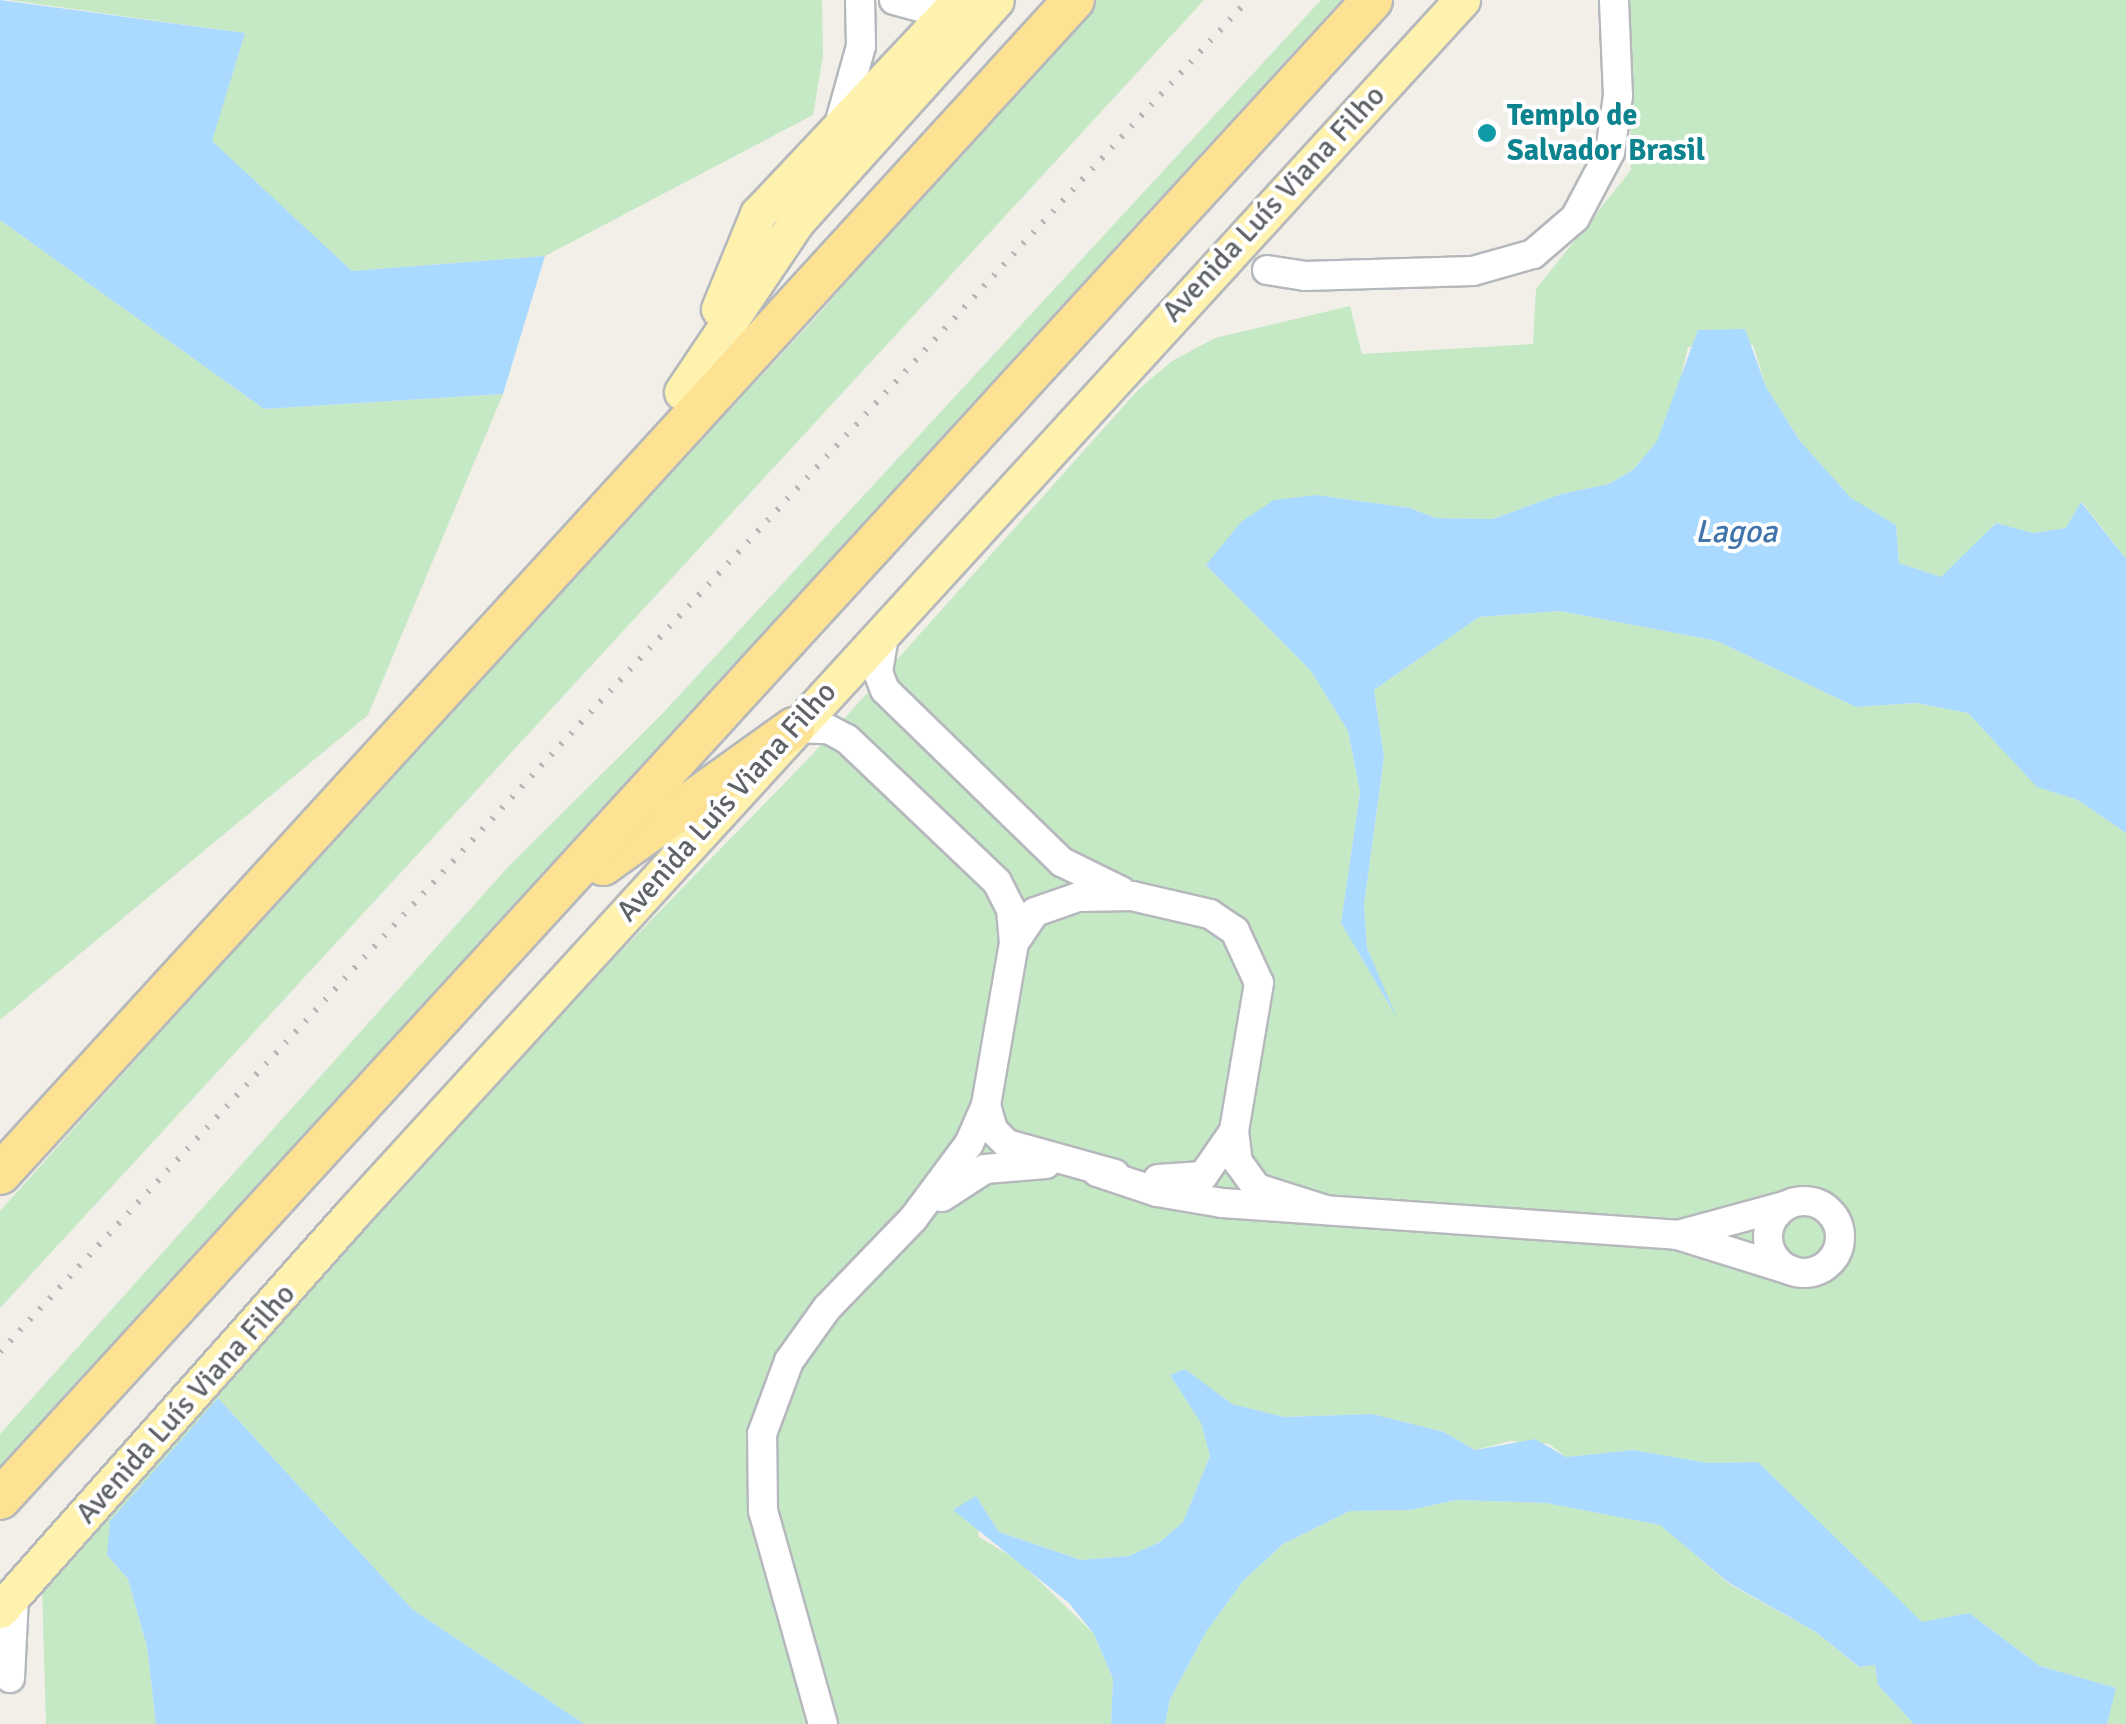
<!DOCTYPE html>
<html>
<head>
<meta charset="utf-8">
<style>
	body { margin:0 }
	#map { position:relative; width:2126px; height:1724px; overflow:hidden; background:#f1efe8; font-family:Signika,sans-serif }
	div>[style] { position:absolute }
	[style*='--x'] { left:calc(var(--x)*1px); top:calc(var(--y)*1px); width:calc(var(--w)*1px); rotate:calc(var(--a)*1deg) }
	.green>* { inset:0; background:#c5e8c5 }
	.water>* { inset:0; background:#aadaff }
	.roads { filter:drop-shadow(2px 0 #b5b8bc) drop-shadow(-2px 0 #b5b8bc) drop-shadow(0 2px #b5b8bc) drop-shadow(0 -2px #b5b8bc) }
	.minor>* { height:28px; margin:-14px; padding:0 14px; transform-origin:14px; border-radius:14px; background:#fff }
	.minor>.ring { margin:-14px; padding:0; box-sizing:content-box; background:none; border:28px solid #fff; border-radius:50% }
	.major>* { height:35px; margin:-17.5px; padding:0 17.5px; transform-origin:17.5px; border-radius:17.5px; background:#fff2af }
	.highway>* { height:40px; margin:-20px; padding:0 20px; transform-origin:20px; border-radius:20px; background:#fde293 }
	.rail>* { height:6px; margin-top:-3px; transform-origin:0; background:repeating-linear-gradient(90deg,#b6b7b8 0 2.5px,transparent 0 14.5px) }
	.dots>* { width:28px; height:28px; translate:-50% -50%; box-sizing:border-box; border:5px solid #fff; border-radius:50% }
	span { translate:-50% -50%; white-space:nowrap; text-align:center; line-height:1.15; -webkit-text-stroke:8px #fff; paint-order:stroke }
	.culture-label { font-size:30px; color:#0d838f; font-weight:700 }
	.left { translate:0 -50%; text-align:left }
	.street-label { font-size:30px; color:#5f6368 }
	.water-label { font-size:32px; color:#4174aa; font-style:italic }
</style>
</head>
<body>
<div id="map">
	<div class="green">
		<i style="clip-path:polygon(9px 0,822px 0,823px 56px,813px 115px,545px 256px,352px 271px,211px 141px,245px 33px)"></i>
		<i style="clip-path:polygon(1095px 0,1204px 0,0 1308px,0 1211px,380px 787px,816px 317px)"></i>
		<i style="clip-path:polygon(1321px 0,1341px 0,0 1468px,0 1434px,509px 866px,662px 714px)"></i>
		<i style="clip-path:polygon(1628px 0,2126px 0,2126px 559px,2082px 502px,2067px 528px,2033px 533px,1995px 523px,1954px 571px,1940px 577px,1899px 563px,1896px 525px,1851px 499px,1800px 441px,1766px 387px,1753px 345px,1688px 347px,1673px 410px,1657px 441px,1633px 470px,1609px 484px,1561px 494px,1493px 519px,1436px 518px,1410px 508px,1316px 495px,1206px 565px,1311px 671px,1348px 731px,1360px 792px,1341px 923px,1393px 1011px,1367px 948px,1364px 905px,1384px 757px,1374px 690px,1479px 617px,1560px 611px,1717px 641px,1856px 707px,1916px 703px,1968px 713px,2037px 786px,2078px 800px,2126px 833px,2126px 1724px,2107px 1724px,2115px 1688px,2040px 1666px,1969px 1613px,1922px 1623px,1758px 1462px,1708px 1463px,1633px 1450px,1566px 1457px,1549px 1444px,1510px 1441px,1475px 1450px,1444px 1432px,1372px 1414px,1284px 1417px,1232px 1404px,1185px 1370px,1170px 1375px,1201px 1423px,1210px 1456px,1183px 1522px,1160px 1542px,1129px 1556px,1081px 1560px,999px 1532px,976px 1497px,979px 1537px,1020px 1562px,1094px 1634px,1113px 1679px,1111px 1724px,584px 1724px,412px 1609px,218px 1398px,107px 1555px,128px 1579px,147px 1647px,156px 1724px,46px 1724px,42px 1587px,231px 1378px,346px 1233px,810px 757px,1139px 389px,1172px 361px,1215px 338px,1350px 306px,1362px 354px,1533px 344px,1536px 289px,1631px 170px)"></i>
		<i style="clip-path:polygon(0 220px,264px 409px,503px 394px,368px 715px,0 1020px)"></i>
		<i style="clip-path:polygon(1456px 1500px,1546px 1503px,1661px 1525px,1729px 1584px,1816px 1632px,1858px 1667px,1875px 1665px,1878px 1685px,1914px 1724px,1165px 1724px,1170px 1699px,1206px 1632px,1243px 1581px,1283px 1544px,1350px 1511px,1410px 1510px)"></i>
	</div>
	<div class="water">
		<i style="clip-path:polygon(0 0,245px 33px,212px 141px,352px 271px,545px 256px,503px 394px,264px 409px,0 220px)"></i>
		<i style="clip-path:polygon(1745px 329px,1766px 387px,1800px 441px,1851px 498px,1896px 525px,1899px 563px,1941px 577px,1996px 523px,2033px 533px,2066px 528px,2081px 502px,2126px 559px,2126px 833px,2078px 800px,2037px 787px,1968px 713px,1916px 703px,1856px 707px,1717px 641px,1560px 611px,1479px 617px,1374px 690px,1384px 757px,1364px 905px,1367px 948px,1397px 1018px,1341px 923px,1360px 792px,1348px 731px,1311px 671px,1206px 565px,1241px 522px,1274px 500px,1316px 495px,1410px 508px,1436px 518px,1493px 519px,1561px 494px,1609px 484px,1633px 470px,1657px 441px,1698px 330px)"></i>
		<i style="clip-path:polygon(1185px 1369px,1232px 1404px,1284px 1417px,1372px 1414px,1444px 1432px,1475px 1450px,1535px 1439px,1566px 1457px,1633px 1450px,1708px 1463px,1758px 1462px,1922px 1622px,1969px 1613px,2040px 1666px,2116px 1688px,2107px 1724px,1914px 1724px,1878px 1685px,1875px 1665px,1859px 1667px,1816px 1632px,1729px 1583px,1660px 1525px,1546px 1503px,1456px 1500px,1410px 1510px,1350px 1511px,1283px 1544px,1243px 1581px,1206px 1632px,1170px 1699px,1165px 1724px,1111px 1724px,1113px 1679px,1094px 1634px,1069px 1603px,953px 1510px,976px 1496px,999px 1532px,1081px 1560px,1129px 1556px,1160px 1542px,1183px 1522px,1210px 1456px,1201px 1423px,1170px 1375px)"></i>
		<i style="clip-path:polygon(218px 1398px,412px 1609px,584px 1724px,156px 1724px,147px 1647px,128px 1579px,107px 1555px,110px 1521px)"></i>
	</div>
	<div class="roads">
		<div class="minor">
			<i style="--x:894;--y:0;--w:42;--a:15"></i>
			<i style="--x:935;--y:11;--w:25;--a:-23"></i>
			<i style="--x:839;--y:125;--w:82;--a:-74.4"></i>
			<i style="--x:861;--y:46;--w:46;--a:-91.2"></i>
			<i style="--x:1267;--y:270;--w:38;--a:9"></i>
			<i style="--x:1305;--y:276;--w:168;--a:-1.7"></i>
			<i style="--x:1473;--y:271;--w:62;--a:-15.8"></i>
			<i style="--x:1533;--y:254;--w:55;--a:-40.6"></i>
			<i style="--x:1575;--y:218;--w:75;--a:-62.1"></i>
			<i style="--x:1610;--y:152;--w:57;--a:-81.9"></i>
			<i style="--x:1618;--y:96;--w:96;--a:-92.4"></i>
			<i style="--x:885;--y:630;--w:43;--a:99.5"></i>
			<i style="--x:878;--y:672;--w:19;--a:69"></i>
			<i style="--x:885;--y:690;--w:247;--a:44.2"></i>
			<i style="--x:1062;--y:862;--w:66;--a:26.2"></i>
			<i style="--x:794;--y:728;--w:34;--a:2"></i>
			<i style="--x:828;--y:729;--w:21;--a:28"></i>
			<i style="--x:847;--y:739;--w:207;--a:43.6"></i>
			<i style="--x:997;--y:882;--w:30;--a:63"></i>
			<i style="--x:1011;--y:909;--w:34;--a:85"></i>
			<i style="--x:986;--y:1105;--w:26;--a:74"></i>
			<i style="--x:993;--y:1130;--w:20;--a:45"></i>
			<i style="--x:1007;--y:1144;--w:112;--a:15.5"></i>
			<i style="--x:1097;--y:1172;--w:63;--a:18.4"></i>
			<i style="--x:1157;--y:1192;--w:66;--a:9.6"></i>
			<i style="--x:1222;--y:1203;--w:456;--a:4"></i>
			<i style="--x:1677;--y:1235;--w:121;--a:17.2"></i>
			<i style="--x:1158;--y:1179;--w:45;--a:-3.8"></i>
			<i style="--x:1203;--y:1176;--w:55;--a:-55.4"></i>
			<i style="--x:942;--y:1197;--w:51;--a:-33.1"></i>
			<i style="--x:985;--y:1169;--w:61;--a:-4.7"></i>
			<i class="ring" style="left:1768px;top:1201px;width:44px;height:44px"></i>
			<i style="--x:1678;--y:1235;--w:114;--a:-15.3"></i>
			<i style="--x:10;--y:1678;--w:83;--a:-87.2"></i>
			<i style="--x:823;--y:1724;--w:221;--a:-105.7"></i>
			<i style="--x:763;--y:1511;--w:77;--a:-90.7"></i>
			<i style="--x:762;--y:1434;--w:78;--a:-69.7"></i>
			<i style="--x:789;--y:1361;--w:65;--a:-54.4"></i>
			<i style="--x:827;--y:1308;--w:124;--a:-46"></i>
			<i style="--x:913;--y:1219;--w:94;--a:-53.3"></i>
			<i style="--x:969;--y:1144;--w:43;--a:-66.4"></i>
			<i style="--x:986;--y:1105;--w:164;--a:-80.2"></i>
			<i style="--x:1014;--y:943;--w:37;--a:-56"></i>
			<i style="--x:1035;--y:912;--w:46;--a:-19.2"></i>
			<i style="--x:1078;--y:897;--w:54;--a:-1.1"></i>
			<i style="--x:1132;--y:896;--w:80;--a:13"></i>
			<i style="--x:1210;--y:914;--w:30;--a:34"></i>
			<i style="--x:1235;--y:931;--w:57;--a:65.2"></i>
			<i style="--x:1259;--y:983;--w:150;--a:99.6"></i>
			<i style="--x:1234;--y:1131;--w:31;--a:83"></i>
			<i style="--x:1238;--y:1162;--w:32;--a:54"></i>
			<i style="--x:1257;--y:1188;--w:72;--a:17.7"></i>
		</div>
		<div class="major">
			<i style="--x:719;--y:309;--w:103;--a:-67.7"></i>
			<i style="--x:758;--y:214;--w:294;--a:-46.7"></i>
			<i style="--x:682;--y:392;--w:206;--a:-56.1"></i>
			<i style="--x:797;--y:221;--w:297;--a:-48"></i>
			<i style="--x:0;--y:1610;--w:527;--a:-48.38"></i>
			<i style="--x:350;--y:1216;--w:1648;--a:-47.56"></i>
		</div>
		<div class="highway">
			<i style="--x:603;--y:865;--w:235;--a:-35.7"></i>
			<i style="--x:0;--y:1174;--w:1591;--a:-47.55"></i>
			<i style="--x:0;--y:1499;--w:2032;--a:-47.53"></i>
		</div>
	</div>
	<div class="rail">
		<i style="--x:0;--y:1352;--w:1840;--a:-47.29"></i>
	</div>
	<div class="dots">
		<i style="left:1487px;top:133px;background:#0f9aa8"></i>
	</div>
	<div class="culture-label">
		<span class="left" style="left:1507px;top:133px">Templo de<br>Salvador Brasil</span>
	</div>
	<div class="street-label">
		<span style="left:1274px;top:204px;rotate:-47deg">Avenida Luís Viana Filho</span>
		<span style="left:727px;top:802px;rotate:-48deg">Avenida Luís Viana Filho</span>
		<span style="left:186px;top:1404px;rotate:-48deg">Avenida Luís Viana Filho</span>
	</div>
	<div class="water-label">
		<span style="left:1736px;top:532px">Lagoa</span>
	</div>
</div>
</body>
</html>
